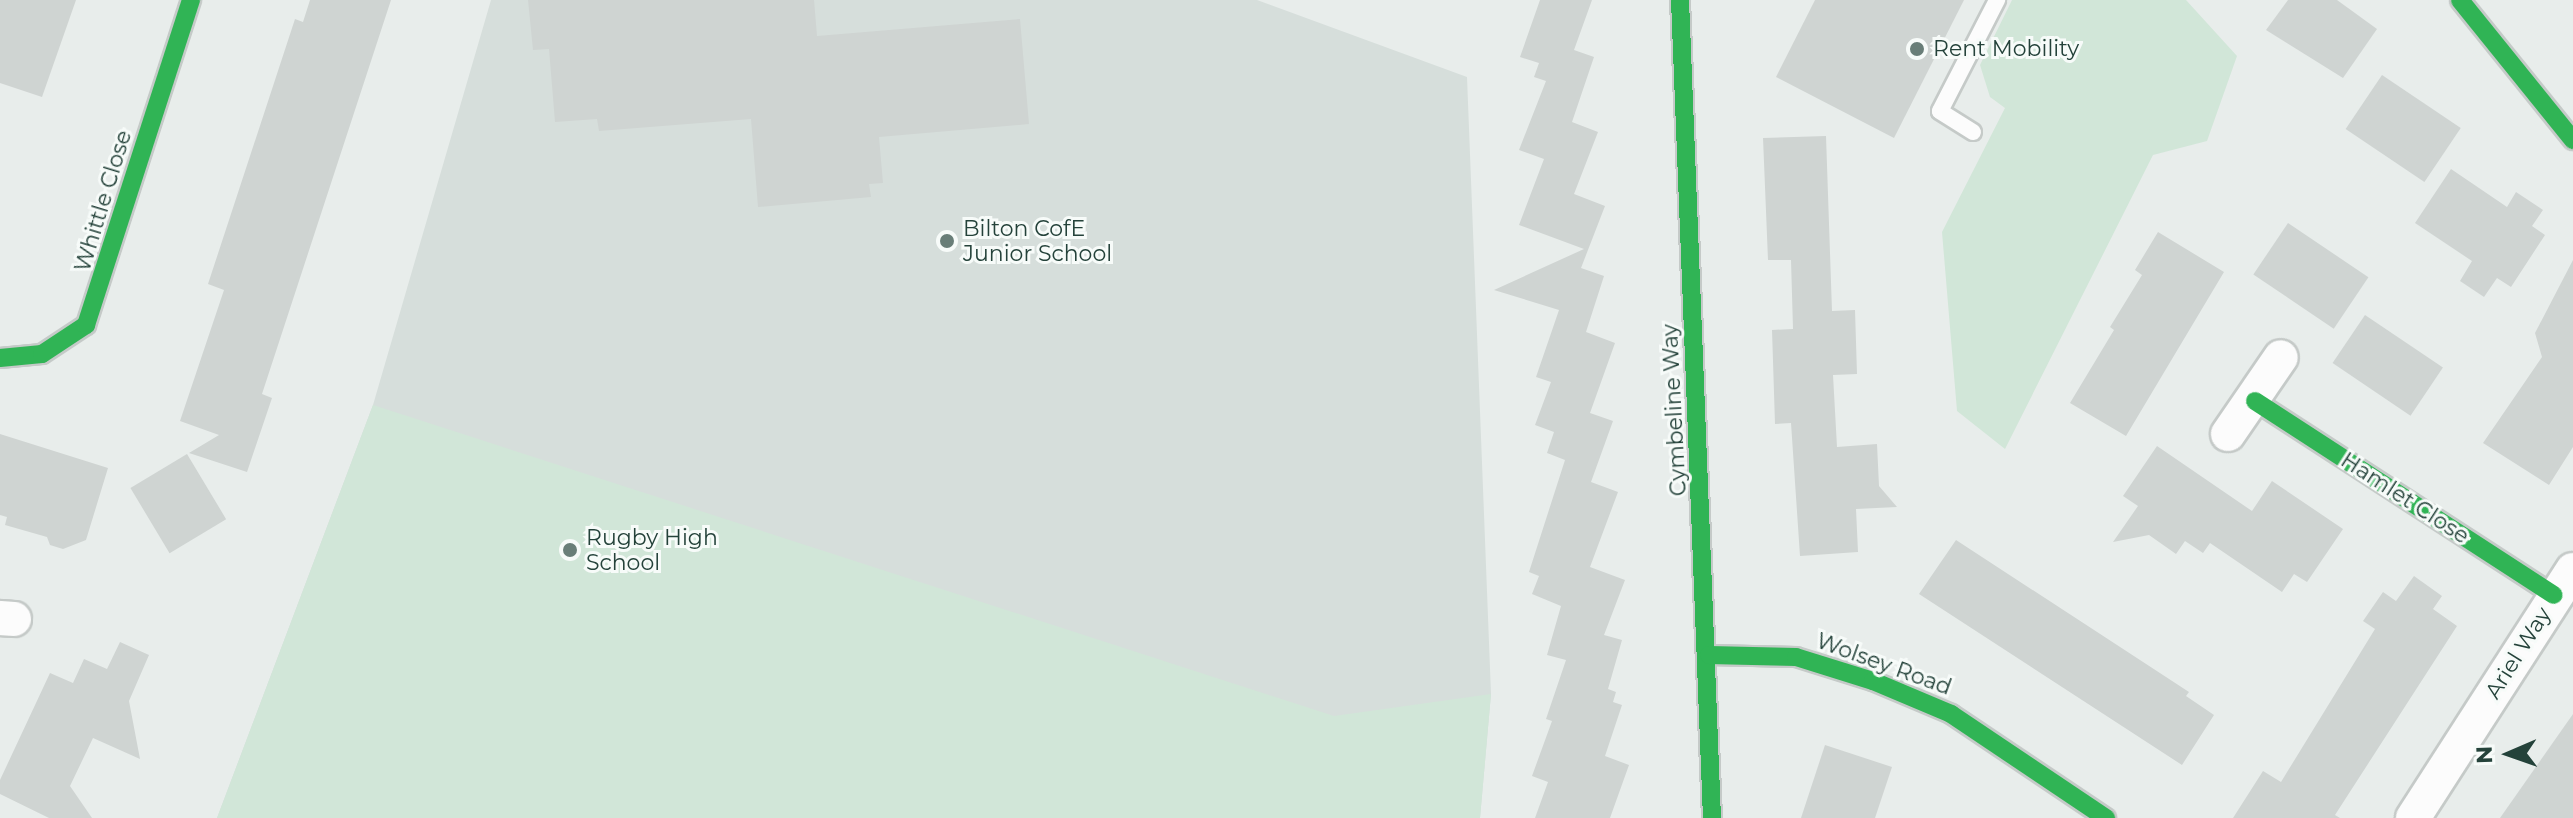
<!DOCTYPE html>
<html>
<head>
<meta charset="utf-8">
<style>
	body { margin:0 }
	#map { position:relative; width:2573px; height:818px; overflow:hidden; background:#e8edeb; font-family:Montserrat,sans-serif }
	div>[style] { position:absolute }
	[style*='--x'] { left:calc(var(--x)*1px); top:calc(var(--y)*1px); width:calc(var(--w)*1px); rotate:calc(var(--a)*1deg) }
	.built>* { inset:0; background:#d6dedb }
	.green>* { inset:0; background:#d1e6d8 }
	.building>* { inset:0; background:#cfd4d2; transform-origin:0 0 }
	.roads { filter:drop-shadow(2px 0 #c5cac8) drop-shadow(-2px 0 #c5cac8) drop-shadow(0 2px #c5cac8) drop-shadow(0 -2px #c5cac8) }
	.lane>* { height:16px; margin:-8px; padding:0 8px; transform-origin:8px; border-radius:8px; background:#fcfcfc }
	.street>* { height:34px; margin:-17px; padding:0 17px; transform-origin:17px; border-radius:17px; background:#fcfcfc }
	.fast>* { height:18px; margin:-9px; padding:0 9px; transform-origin:9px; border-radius:9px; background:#30b455 }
	.dots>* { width:22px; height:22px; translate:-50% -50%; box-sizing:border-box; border:4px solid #f7fbf9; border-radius:50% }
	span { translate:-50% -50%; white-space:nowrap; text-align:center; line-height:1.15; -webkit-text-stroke:6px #f7fbf9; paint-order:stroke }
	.poi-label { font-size:22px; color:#24423a }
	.left { translate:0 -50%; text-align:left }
	.street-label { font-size:22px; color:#24423a }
	.north { position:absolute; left:2469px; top:714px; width:80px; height:80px; -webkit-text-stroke:6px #f7fbf9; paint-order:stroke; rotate:268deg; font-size:22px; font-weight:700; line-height:32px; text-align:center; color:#24423a }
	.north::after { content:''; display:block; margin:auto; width:28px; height:36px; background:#24423a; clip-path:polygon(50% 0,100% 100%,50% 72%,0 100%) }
</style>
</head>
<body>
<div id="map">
	<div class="built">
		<i style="clip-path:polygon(491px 0,1257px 0,1467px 77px,1491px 694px,1480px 818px,217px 818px,373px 405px)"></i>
	</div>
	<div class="green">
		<i style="clip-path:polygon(2012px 0,2186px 0,2237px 56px,2207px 141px,2153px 155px,2005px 449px,1957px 411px,1942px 232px,2005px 108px,1990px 97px,1980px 65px)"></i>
		<i style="clip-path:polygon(373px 405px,1334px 716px,1491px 694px,1480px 818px,217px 818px)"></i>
	</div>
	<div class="building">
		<i style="clip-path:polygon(0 0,76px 0,42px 97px,0 83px)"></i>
		<i style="clip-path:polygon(310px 0,391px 0,262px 394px,272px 398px,247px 472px,189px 453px,219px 435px,180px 421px,224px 290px,208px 284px,295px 19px,303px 22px)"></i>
		<i style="clip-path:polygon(528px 0,814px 0,817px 36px,1020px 19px,1029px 124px,879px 137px,883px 183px,869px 184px,871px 197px,758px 207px,751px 119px,599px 131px,597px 119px,555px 122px,549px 49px,533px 50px)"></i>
		<i style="clip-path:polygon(1540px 0,1592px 0,1574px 50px,1594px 57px,1572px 122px,1598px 132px,1574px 194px,1605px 206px,1581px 268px,1604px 276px,1586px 332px,1615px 343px,1590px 413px,1613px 421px,1591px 482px,1618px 492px,1590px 567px,1625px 580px,1604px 635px,1622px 640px,1608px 689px,1616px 692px,1613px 702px,1622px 705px,1605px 756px,1629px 765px,1610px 818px,1535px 818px,1548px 782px,1532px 776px,1552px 721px,1546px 719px,1566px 660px,1547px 655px,1561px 606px,1532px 594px,1539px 576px,1529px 572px,1565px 460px,1547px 453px,1554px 432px,1535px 425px,1551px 382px,1536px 377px,1559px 310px,1494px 290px,1584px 249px,1519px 225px,1544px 159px,1519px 150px,1546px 81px,1534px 77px,1539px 63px,1520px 57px)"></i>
		<i style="clip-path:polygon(1815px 0,1964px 0,1894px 138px,1776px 77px)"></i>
		<i style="clip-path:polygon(2288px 0,2337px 0,2377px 29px,2343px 78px,2266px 30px)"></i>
		<i style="left:2382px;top:75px;width:95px;height:65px;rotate:34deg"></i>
		<i style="clip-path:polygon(1826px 136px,1832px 311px,1855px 310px,1857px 374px,1833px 375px,1837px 447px,1877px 444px,1879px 486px,1897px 507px,1856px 509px,1858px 552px,1800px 556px,1791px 423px,1775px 424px,1772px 330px,1793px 329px,1791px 260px,1768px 260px,1763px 138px)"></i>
		<i style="clip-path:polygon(2451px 169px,2507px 207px,2516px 192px,2543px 210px,2532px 226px,2545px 235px,2511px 287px,2497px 278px,2484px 297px,2460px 281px,2472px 261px,2415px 223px)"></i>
		<i style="left:2288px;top:223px;width:97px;height:62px;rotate:34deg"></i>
		<i style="clip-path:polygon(2158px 232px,2224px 272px,2126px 436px,2070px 403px,2114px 330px,2110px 327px,2142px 275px,2135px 270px)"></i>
		<i style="clip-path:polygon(2573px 260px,2573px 447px,2549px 485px,2483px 443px,2542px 357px,2535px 333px)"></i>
		<i style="left:2365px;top:315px;width:94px;height:58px;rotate:34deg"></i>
		<i style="clip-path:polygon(0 434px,108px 468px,86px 540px,63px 549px,50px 545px,47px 537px,5px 525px,7px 517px,0 515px)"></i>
		<i style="clip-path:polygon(2157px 446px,2252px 511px,2272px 481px,2343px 529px,2307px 582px,2294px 574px,2282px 592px,2210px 543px,2203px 553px,2185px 541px,2176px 554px,2149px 535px,2113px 542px,2138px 506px,2123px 496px)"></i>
		<i style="left:187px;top:454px;width:76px;height:66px;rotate:59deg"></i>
		<i style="clip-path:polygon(1956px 540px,2189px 692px,2186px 696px,2214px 715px,2182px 765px,1919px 594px)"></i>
		<i style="clip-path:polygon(2414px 576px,2442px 596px,2433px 609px,2457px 626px,2335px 815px,2340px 818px,2233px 818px,2263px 771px,2281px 782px,2375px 629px,2363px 621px,2383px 592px,2396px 601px)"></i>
		<i style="clip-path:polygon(120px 642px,149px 655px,129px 701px,140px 759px,93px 738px,70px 786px,92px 818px,49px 818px,0 794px,0 780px,50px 673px,73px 683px,84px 659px,107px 669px)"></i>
		<i style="clip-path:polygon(2573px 714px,2573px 818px,2500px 818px)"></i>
		<i style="clip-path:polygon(1825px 745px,1892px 767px,1875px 818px,1801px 818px)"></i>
	</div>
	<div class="roads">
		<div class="lane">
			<i style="--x:1973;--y:132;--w:39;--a:-148"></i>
			<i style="--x:1940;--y:111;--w:125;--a:-62.8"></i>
		</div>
		<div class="street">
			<i style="--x:2228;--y:434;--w:93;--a:-55.5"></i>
			<i style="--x:0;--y:618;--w:14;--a:4"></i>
			<i style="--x:2413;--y:818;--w:295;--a:-57.2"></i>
		</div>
		<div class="fast">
			<i style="--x:1680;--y:0;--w:819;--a:87.76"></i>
			<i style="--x:2460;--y:0;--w:180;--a:51.1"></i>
			<i style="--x:0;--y:358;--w:42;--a:-5.4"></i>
			<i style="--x:42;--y:354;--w:53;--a:-33.4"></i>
			<i style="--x:86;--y:325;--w:342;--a:-72.1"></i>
			<i style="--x:2255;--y:401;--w:356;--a:33"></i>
			<i style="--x:1709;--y:655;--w:87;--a:1.3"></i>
			<i style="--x:1796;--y:657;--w:81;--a:17.3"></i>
			<i style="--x:1873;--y:681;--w:85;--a:22.9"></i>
			<i style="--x:1951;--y:714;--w:187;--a:33.9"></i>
		</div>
	</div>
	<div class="dots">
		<i style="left:1917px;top:49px;background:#697e78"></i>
		<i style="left:947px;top:241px;background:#697e78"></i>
		<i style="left:570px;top:550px;background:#697e78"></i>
	</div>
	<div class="poi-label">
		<span class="left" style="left:1933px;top:49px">Rent Mobility</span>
		<span class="left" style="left:963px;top:241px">Bilton CofE<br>Junior School</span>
		<span class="left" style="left:586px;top:550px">Rugby High<br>School</span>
	</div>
	<div class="street-label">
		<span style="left:103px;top:201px;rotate:-73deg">Whittle Close</span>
		<span style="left:1674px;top:410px;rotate:-93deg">Cymbeline Way</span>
		<span style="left:2405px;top:498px;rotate:33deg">Hamlet Close</span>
		<span style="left:2518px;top:653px;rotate:-58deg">Ariel Way</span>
		<span style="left:1884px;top:664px;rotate:20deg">Wolsey Road</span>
	</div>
	<div class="north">N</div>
</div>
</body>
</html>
